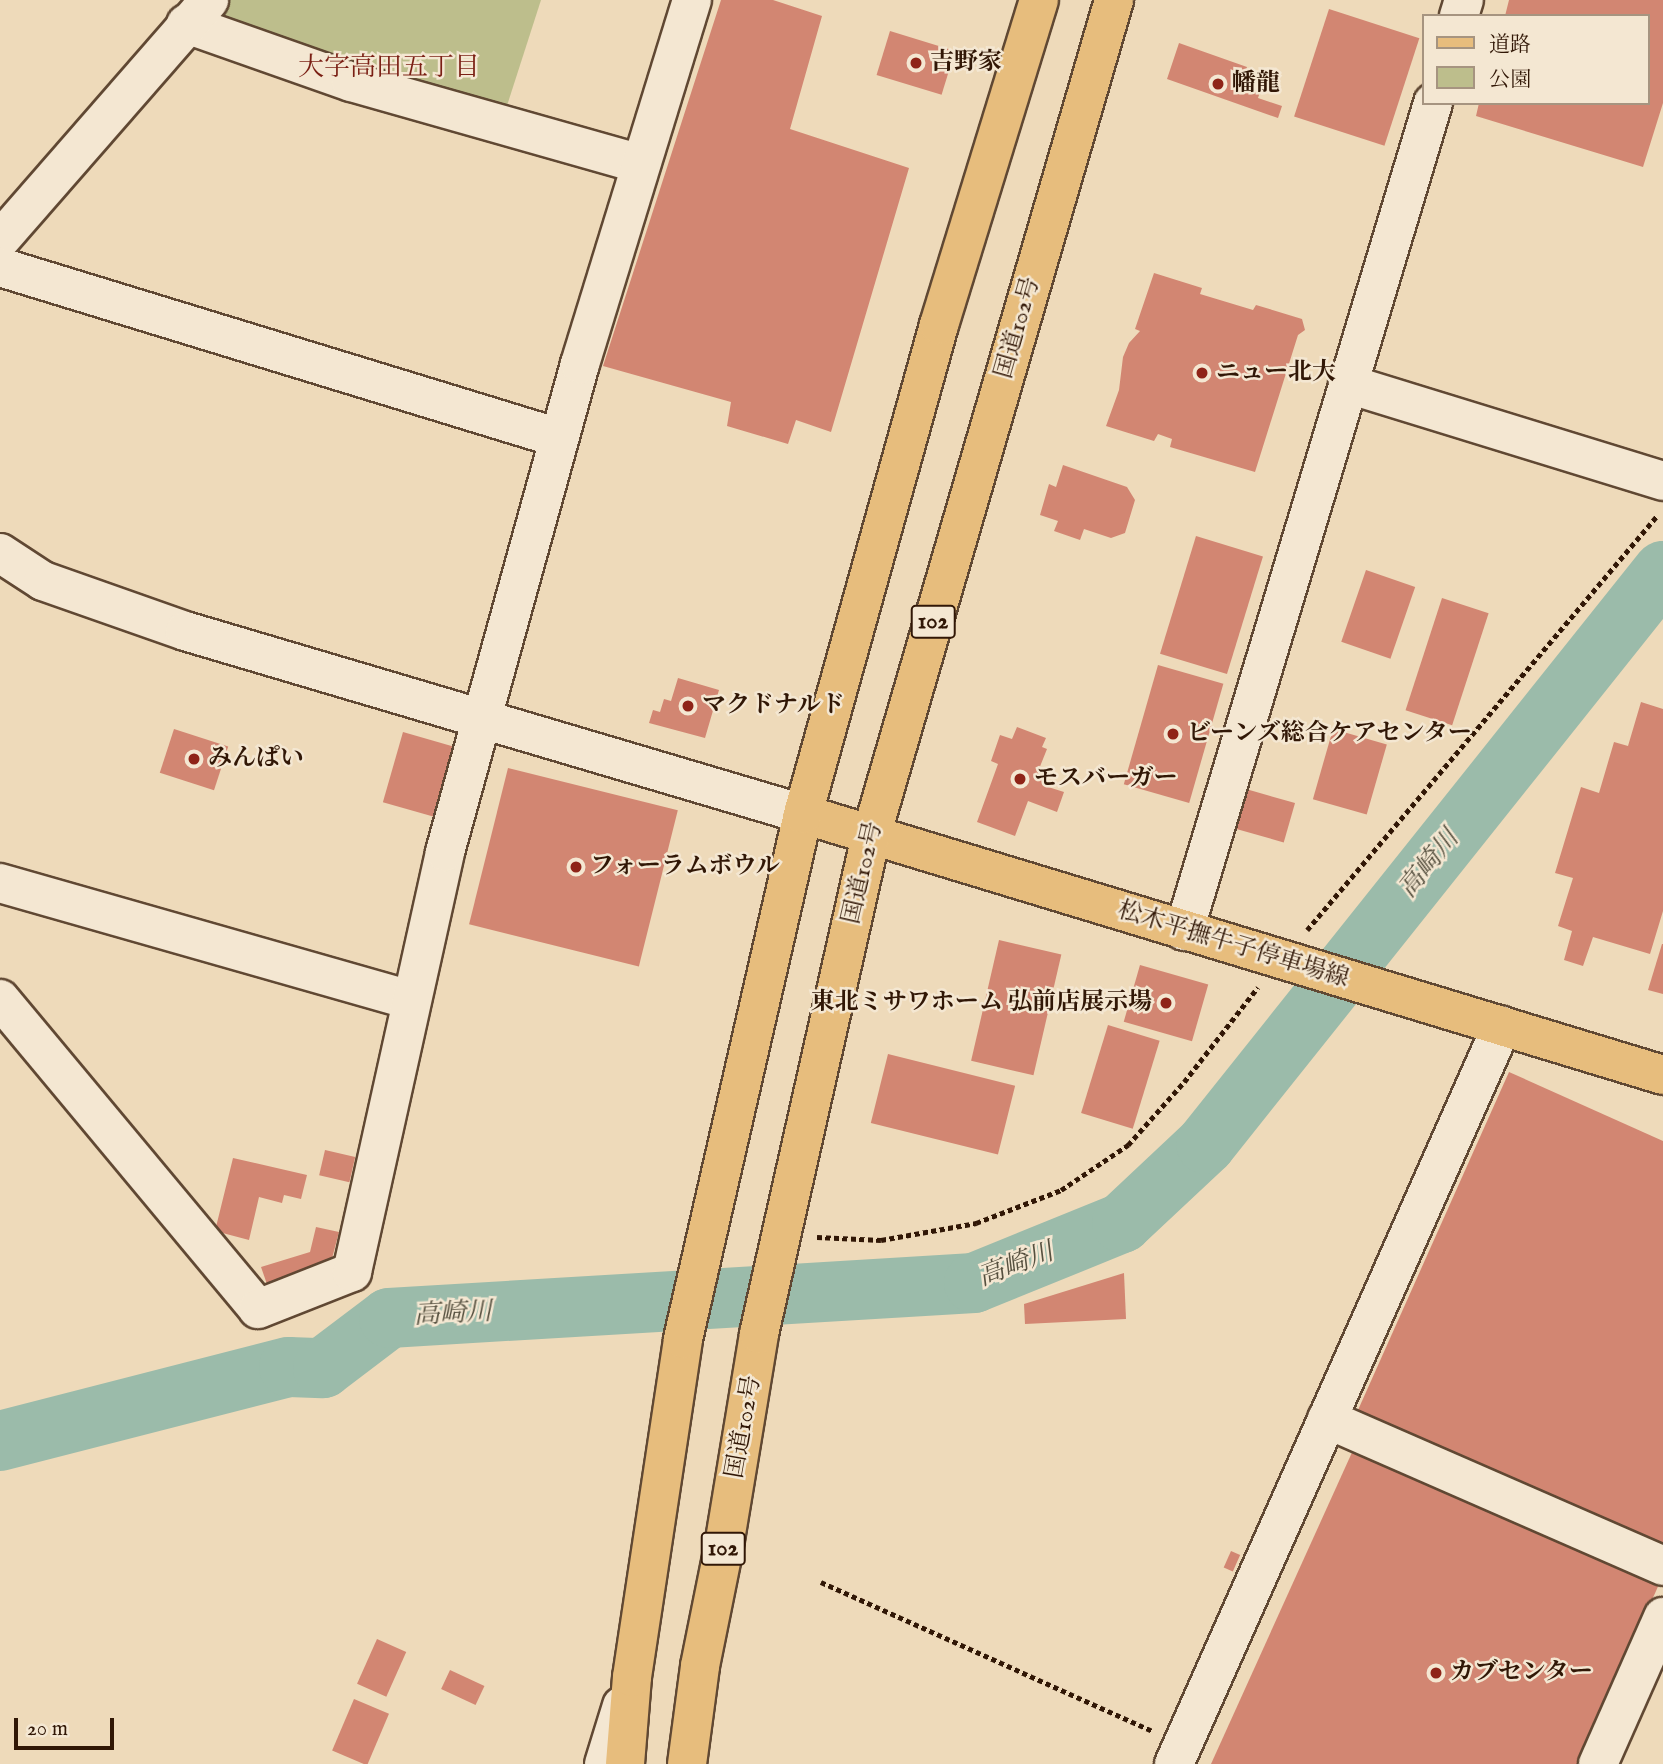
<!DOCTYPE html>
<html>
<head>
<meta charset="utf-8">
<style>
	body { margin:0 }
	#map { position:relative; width:1663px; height:1764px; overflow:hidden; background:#eedaba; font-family:"IM FELL English","Noto Serif JP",serif }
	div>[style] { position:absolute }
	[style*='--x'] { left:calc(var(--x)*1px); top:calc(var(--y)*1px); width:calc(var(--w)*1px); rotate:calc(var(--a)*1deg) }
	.green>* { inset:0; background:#bdbe8c }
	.river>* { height:60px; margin:-30px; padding:0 30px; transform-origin:30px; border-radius:30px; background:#9bbbaa }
	.building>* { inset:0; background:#d28672; transform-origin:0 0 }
	.path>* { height:4.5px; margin-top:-2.25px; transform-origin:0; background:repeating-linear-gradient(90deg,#311706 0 5px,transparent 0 8.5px) }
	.roads { filter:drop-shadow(2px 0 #604833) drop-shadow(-2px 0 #604833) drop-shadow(0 2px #604833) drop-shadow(0 -2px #604833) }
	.minor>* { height:38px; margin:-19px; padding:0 19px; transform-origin:19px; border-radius:19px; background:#f4e7d2 }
	.major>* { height:38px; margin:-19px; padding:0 19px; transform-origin:19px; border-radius:19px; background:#e7bd7d }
	.highway>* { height:38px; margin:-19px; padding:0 19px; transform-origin:19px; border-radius:19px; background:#e7bd7d }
	.dots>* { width:19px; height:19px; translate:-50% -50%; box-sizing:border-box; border:4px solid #f4e7d2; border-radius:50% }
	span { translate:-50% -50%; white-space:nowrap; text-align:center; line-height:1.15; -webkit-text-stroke:5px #f4e7d2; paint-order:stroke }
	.shield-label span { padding:2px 5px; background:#f4e7d2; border:2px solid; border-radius:5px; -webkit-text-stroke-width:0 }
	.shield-label { font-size:23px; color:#311706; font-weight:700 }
	.poi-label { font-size:24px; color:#311706; font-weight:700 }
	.left { translate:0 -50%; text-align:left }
	.right { translate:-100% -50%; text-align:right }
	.street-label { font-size:24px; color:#311706 }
	.neighbourhood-label { font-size:26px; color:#7a1f14 }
	.water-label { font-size:26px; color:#56503f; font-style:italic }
	.legend { position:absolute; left:1422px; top:14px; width:228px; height:91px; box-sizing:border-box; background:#f4e7d2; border:2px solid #a69480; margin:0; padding:9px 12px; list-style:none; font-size:21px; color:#311706 }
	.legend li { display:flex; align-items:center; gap:14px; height:35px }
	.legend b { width:35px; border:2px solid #a69480 }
	.scale { position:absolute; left:14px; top:1718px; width:100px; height:32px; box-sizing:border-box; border:4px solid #311706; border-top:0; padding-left:9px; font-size:21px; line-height:24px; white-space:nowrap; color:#311706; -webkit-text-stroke:5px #f4e7d2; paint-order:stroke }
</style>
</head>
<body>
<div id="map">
	<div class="green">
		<i style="clip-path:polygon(228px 0,541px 0,504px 115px,214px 15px)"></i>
	</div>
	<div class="river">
		<i style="--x:0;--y:1441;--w:298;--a:-14.4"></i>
		<i style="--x:289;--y:1367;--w:34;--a:2"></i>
		<i style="--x:323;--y:1368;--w:83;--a:-37.1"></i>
		<i style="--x:389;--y:1318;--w:586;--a:-3.42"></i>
		<i style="--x:974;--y:1283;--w:160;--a:-22.1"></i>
		<i style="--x:1122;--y:1223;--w:115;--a:-43.2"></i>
		<i style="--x:1206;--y:1144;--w:733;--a:-51.43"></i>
	</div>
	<div class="building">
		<i style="clip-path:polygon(721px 0,773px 0,822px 16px,790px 129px,909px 168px,831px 432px,796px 420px,788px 444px,727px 426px,731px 402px,603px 366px)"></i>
		<i style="clip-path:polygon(1509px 0,1663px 0,1663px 103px,1643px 167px,1476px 116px,1479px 103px,1647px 103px,1647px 16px,1505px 16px)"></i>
		<i style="left:1329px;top:9px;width:95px;height:113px;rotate:18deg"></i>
		<i style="left:890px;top:31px;width:68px;height:46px;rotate:17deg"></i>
		<i style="clip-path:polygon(1179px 43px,1247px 67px,1245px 73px,1256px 77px,1251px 89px,1260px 92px,1258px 98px,1282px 106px,1278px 118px,1167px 79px)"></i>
		<i style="clip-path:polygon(1154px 273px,1202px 288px,1200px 294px,1253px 310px,1256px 305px,1302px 319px,1305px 330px,1298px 335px,1255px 472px,1170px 447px,1172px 439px,1158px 434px,1154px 441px,1106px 426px,1119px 390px,1123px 357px,1129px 343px,1140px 331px,1135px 329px)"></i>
		<i style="clip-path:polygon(1063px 465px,1127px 487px,1135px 500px,1125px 533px,1111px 538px,1084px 529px,1080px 540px,1054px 531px,1058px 521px,1040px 515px,1049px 484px,1056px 487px)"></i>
		<i style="left:1196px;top:536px;width:70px;height:123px;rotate:17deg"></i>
		<i style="left:1366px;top:570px;width:52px;height:76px;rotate:19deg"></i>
		<i style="left:1442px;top:598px;width:49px;height:118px;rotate:18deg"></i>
		<i style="left:1158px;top:665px;width:68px;height:124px;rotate:16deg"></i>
		<i style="clip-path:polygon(678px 678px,719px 690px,705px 738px,649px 723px,653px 710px,660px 712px,664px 699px,671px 701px)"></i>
		<i style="clip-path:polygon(1641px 702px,1663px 709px,1663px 911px,1650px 954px,1593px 937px,1583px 966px,1564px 960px,1572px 931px,1558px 926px,1573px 878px,1555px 873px,1581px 787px,1599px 793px,1614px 742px,1628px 746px)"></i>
		<i style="clip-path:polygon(1017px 727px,1046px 738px,1042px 747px,1047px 749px,1039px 769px,1049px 773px,1045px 786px,1064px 792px,1057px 812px,1028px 801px,1015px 836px,977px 822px,998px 764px,991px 761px,1000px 735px,1012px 739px)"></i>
		<i style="left:174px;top:729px;width:57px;height:46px;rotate:18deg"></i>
		<i style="left:1333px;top:729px;width:56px;height:73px;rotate:16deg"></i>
		<i style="left:403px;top:732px;width:55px;height:73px;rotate:16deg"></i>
		<i style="left:508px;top:768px;width:175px;height:161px;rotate:14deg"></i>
		<i style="left:1246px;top:789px;width:51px;height:41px;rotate:16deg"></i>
		<i style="left:999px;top:940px;width:64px;height:124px;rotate:13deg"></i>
		<i style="clip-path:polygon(1662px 944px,1663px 944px,1663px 994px,1648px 990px)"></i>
		<i style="left:1140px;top:965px;width:71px;height:59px;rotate:16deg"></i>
		<i style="left:1108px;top:1025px;width:54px;height:92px;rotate:17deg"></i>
		<i style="left:888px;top:1054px;width:131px;height:71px;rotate:14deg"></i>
		<i style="clip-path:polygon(1509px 1072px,1663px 1141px,1663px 1553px,1354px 1419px)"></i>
		<i style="left:325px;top:1150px;width:31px;height:26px;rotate:13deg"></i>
		<i style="clip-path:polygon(233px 1158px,307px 1175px,301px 1199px,284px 1195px,282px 1203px,259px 1197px,249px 1240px,215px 1231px)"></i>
		<i style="clip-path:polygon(316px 1227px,339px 1232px,330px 1266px,269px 1290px,261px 1267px,310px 1252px)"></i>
		<i style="clip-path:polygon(1124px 1273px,1126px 1319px,1025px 1324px,1024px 1304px)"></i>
		<i style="clip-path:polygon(1354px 1448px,1660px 1582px,1579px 1764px,1211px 1764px)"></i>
		<i style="left:1231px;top:1551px;width:10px;height:18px;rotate:24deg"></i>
		<i style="left:377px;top:1639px;width:32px;height:49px;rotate:24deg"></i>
		<i style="left:450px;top:1670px;width:38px;height:21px;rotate:25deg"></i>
		<i style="left:354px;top:1699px;width:38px;height:56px;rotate:23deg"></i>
	</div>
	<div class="path">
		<i style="--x:1307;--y:930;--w:541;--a:-49.8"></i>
		<i style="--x:817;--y:1237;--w:64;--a:2.7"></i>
		<i style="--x:881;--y:1240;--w:97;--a:-10.1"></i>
		<i style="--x:976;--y:1223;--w:91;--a:-21.2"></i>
		<i style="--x:1061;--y:1190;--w:81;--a:-33.9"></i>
		<i style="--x:1128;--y:1145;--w:84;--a:-48.4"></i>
		<i style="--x:1184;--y:1082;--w:120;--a:-52.1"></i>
		<i style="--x:821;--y:1582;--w:363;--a:24.2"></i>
	</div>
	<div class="roads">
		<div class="minor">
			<i style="--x:1459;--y:16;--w:17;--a:-73"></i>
			<i style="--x:186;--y:24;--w:175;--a:19.4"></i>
			<i style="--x:351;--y:82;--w:300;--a:15.8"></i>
			<i style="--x:0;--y:240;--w:318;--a:-48.9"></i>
			<i style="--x:0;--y:267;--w:585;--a:17.01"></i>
			<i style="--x:1348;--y:384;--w:330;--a:17.1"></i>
			<i style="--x:0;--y:553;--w:51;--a:33.1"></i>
			<i style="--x:43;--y:581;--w:151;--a:19.4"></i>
			<i style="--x:185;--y:631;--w:645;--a:16.49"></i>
			<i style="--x:0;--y:883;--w:426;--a:15.9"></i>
			<i style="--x:1184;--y:931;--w:865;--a:-73.26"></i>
			<i style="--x:0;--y:999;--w:403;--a:50.2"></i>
			<i style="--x:258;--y:1309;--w:101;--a:-21.5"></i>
			<i style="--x:352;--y:1272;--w:430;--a:-77.5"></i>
			<i style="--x:445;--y:852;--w:506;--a:-74.54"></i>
			<i style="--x:580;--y:364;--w:381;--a:-72.9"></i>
			<i style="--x:1327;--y:1419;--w:367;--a:23.6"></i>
			<i style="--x:604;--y:1764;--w:61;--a:-72.8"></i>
			<i style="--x:1174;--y:1764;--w:808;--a:-66.04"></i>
			<i style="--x:1598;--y:1764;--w:161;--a:-66.1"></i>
		</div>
		<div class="major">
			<i style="--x:803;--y:814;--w:899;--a:16.88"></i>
		</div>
		<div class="highway">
			<i style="--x:625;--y:1764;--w:87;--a:-85.4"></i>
			<i style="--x:632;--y:1677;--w:342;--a:-81.4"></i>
			<i style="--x:683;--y:1339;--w:539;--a:-77.12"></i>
			<i style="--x:803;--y:814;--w:508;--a:-74.46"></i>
			<i style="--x:939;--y:325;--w:340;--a:-72.9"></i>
			<i style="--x:687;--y:1764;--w:99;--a:-82.4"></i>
			<i style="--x:700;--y:1666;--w:116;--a:-78.6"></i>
			<i style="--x:723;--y:1552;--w:221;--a:-80.6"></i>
			<i style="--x:759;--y:1334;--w:510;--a:-77.33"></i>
			<i style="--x:871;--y:836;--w:871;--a:-73.79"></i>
		</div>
	</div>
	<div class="dots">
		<i style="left:916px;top:63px;background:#8f2418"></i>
		<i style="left:1218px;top:84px;background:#8f2418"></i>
		<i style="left:1202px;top:373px;background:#8f2418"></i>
		<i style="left:688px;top:706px;background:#8f2418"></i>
		<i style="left:1173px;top:734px;background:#8f2418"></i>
		<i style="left:194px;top:759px;background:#8f2418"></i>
		<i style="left:1020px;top:779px;background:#8f2418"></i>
		<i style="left:576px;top:867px;background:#8f2418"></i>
		<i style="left:1166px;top:1003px;background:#8f2418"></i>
		<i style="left:1436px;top:1673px;background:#8f2418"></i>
	</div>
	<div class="shield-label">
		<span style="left:933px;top:622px">102</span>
		<span style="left:723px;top:1549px">102</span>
	</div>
	<div class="poi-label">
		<span class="left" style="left:930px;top:63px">吉野家</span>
		<span class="left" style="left:1232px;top:84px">幡龍</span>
		<span class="left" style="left:1216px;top:373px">ニュー北大</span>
		<span class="left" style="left:702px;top:706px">マクドナルド</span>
		<span class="left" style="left:1187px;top:734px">ビーンズ総合ケアセンター</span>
		<span class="left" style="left:208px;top:759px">みんぱい</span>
		<span class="left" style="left:1034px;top:779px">モスバーガー</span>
		<span class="left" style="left:590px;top:867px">フォーラムボウル</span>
		<span class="right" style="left:1152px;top:1003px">東北ミサワホーム 弘前店展示場</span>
		<span class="left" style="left:1450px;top:1673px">カブセンター</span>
	</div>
	<div class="street-label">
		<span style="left:1018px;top:328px;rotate:-74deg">国道102号</span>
		<span style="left:863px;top:873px;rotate:-77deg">国道102号</span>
		<span style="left:1233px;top:945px;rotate:17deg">松木平撫牛子停車場線</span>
		<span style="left:744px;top:1427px;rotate:-80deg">国道102号</span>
	</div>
	<div class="neighbourhood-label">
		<span style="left:389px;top:68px">大字高田五丁目</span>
	</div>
	<div class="water-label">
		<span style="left:1429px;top:864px;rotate:-51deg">高崎川</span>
		<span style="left:1016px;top:1265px;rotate:-21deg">高崎川</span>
		<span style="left:453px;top:1314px;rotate:-3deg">高崎川</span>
	</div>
	<ul class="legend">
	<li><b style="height:9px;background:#e7bd7d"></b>道路</li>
	<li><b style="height:19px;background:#bdbe8c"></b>公園</li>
	</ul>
	<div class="scale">20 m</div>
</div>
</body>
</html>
